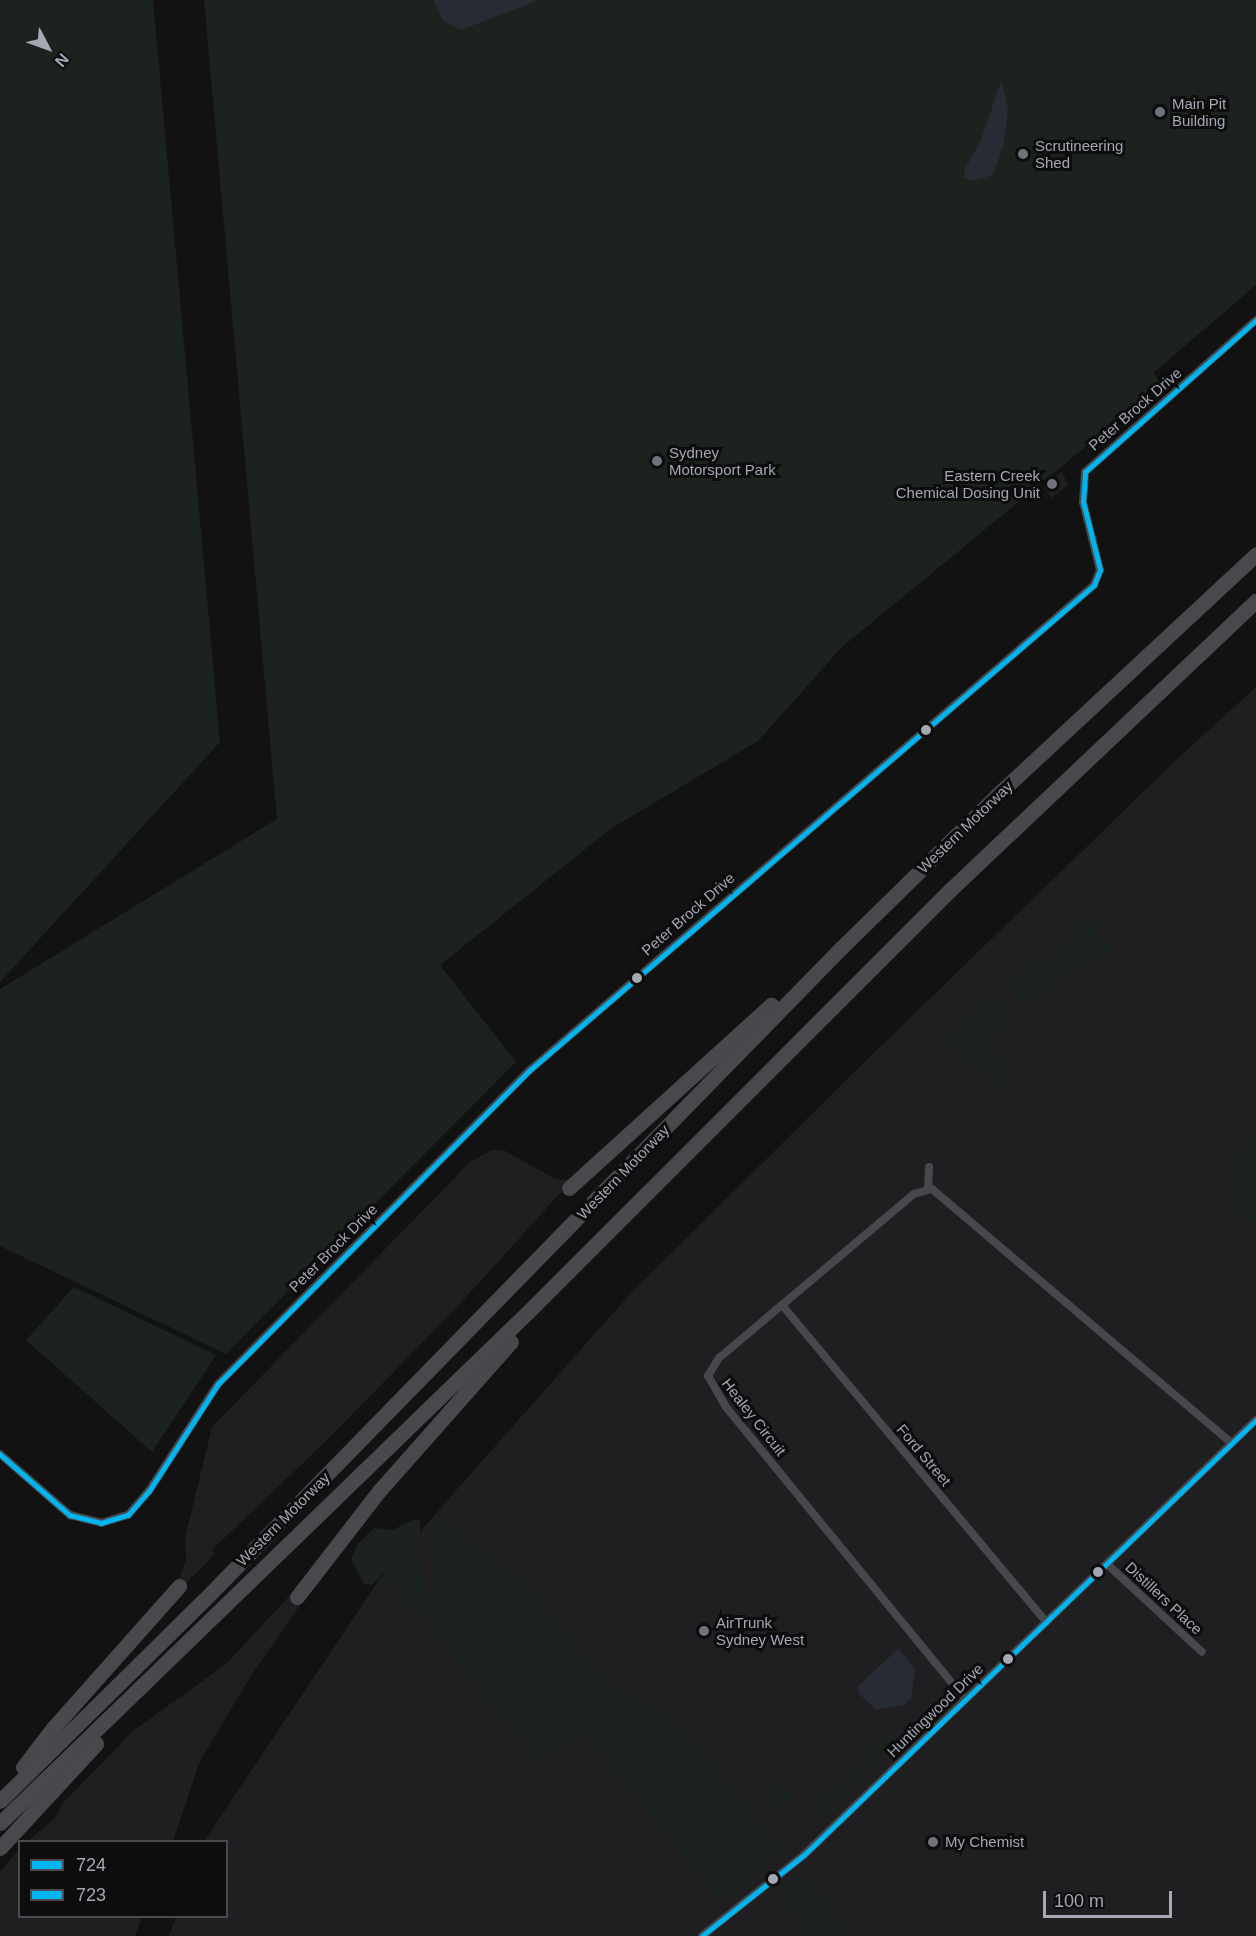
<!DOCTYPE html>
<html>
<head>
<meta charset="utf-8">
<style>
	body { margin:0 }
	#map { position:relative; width:1256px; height:1936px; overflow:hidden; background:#121213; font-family:Helvetica,sans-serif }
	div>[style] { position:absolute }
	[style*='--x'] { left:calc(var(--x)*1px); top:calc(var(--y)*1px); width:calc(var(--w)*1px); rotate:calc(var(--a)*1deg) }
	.built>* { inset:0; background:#1f1f21 }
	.green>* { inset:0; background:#1c231e }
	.water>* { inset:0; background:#272c34 }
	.minor>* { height:8px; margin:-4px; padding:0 4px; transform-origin:4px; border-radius:4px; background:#47484b }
	.motorway>* { height:15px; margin:-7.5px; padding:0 7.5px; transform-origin:7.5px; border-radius:7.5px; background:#49494d }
	.bus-1>* { height:4.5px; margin:-2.25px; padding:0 2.25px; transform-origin:2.25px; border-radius:2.25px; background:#00b5ef }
	.bus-2>* { height:4.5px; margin:-2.25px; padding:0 2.25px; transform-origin:2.25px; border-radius:2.25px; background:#00b5ef }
	.dots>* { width:16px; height:16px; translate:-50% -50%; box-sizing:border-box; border:3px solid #0d0d0e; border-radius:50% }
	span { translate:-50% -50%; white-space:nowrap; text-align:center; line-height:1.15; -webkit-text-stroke:6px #0d0d0e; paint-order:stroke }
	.poi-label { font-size:15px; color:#a4a7b4 }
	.left { translate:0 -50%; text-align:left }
	.right { translate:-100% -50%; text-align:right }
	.street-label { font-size:15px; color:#a4a7b4 }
	.legend { position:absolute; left:18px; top:1840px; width:210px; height:78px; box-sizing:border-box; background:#0d0d0e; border:2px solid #494b50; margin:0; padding:8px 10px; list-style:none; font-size:18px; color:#a4a7b4 }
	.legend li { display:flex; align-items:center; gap:12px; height:30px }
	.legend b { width:30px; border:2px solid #494b50 }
	.north { position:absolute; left:18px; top:18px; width:60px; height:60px; -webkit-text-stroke:4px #0d0d0e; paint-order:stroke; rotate:131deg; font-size:16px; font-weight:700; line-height:24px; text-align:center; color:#a4a7b4 }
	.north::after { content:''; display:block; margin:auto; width:21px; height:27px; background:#a4a7b4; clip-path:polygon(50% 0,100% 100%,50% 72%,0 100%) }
	.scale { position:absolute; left:1043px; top:1891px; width:129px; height:27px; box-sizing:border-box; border:3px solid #a4a7b4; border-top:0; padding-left:8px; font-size:18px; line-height:21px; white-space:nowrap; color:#a4a7b4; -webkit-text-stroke:4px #0d0d0e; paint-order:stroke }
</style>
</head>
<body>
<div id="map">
	<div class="built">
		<i style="clip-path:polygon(1062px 471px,1068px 485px,1052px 498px,1043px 487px)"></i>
		<i style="clip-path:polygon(1256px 687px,1256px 1936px,169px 1936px,176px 1917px,226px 1916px,226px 1842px,204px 1841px,383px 1574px,452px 1495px,629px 1295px,846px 1080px,1175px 761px)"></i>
		<i style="clip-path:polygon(492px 1150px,506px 1151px,555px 1179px,572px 1180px,457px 1307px,329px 1438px,212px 1550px,215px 1554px,180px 1589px,177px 1584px,186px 1561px,185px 1538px,212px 1427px,470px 1162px)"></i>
		<i style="clip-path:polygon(292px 1593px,303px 1601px,252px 1674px,200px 1761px,173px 1841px,27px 1842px,55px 1818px,62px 1804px,133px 1731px,226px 1664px)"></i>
		<i style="clip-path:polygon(19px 1849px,20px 1916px,142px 1917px,135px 1936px,0 1936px,0 1872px)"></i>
	</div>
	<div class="green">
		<i style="clip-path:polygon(0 0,153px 0,220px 742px,0 982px)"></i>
		<i style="clip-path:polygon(204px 0,1256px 0,1256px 285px,1153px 373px,1162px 384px,842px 647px,758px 741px,612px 828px,440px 965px,516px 1062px,226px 1354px,0 1246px,0 989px,277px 819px)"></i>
		<i style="clip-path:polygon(1079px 918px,1084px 924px,1090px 919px,1097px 926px,1092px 932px,1103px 944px,1108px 940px,1113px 951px,1083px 960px,1025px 1008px,1006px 984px,1034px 959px,1041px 966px,1077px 933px,1071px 926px)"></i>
		<i style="clip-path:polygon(993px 993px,1013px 1018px,987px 1042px,1008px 1068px,1015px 1090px,1008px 1097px,946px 1038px)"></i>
		<i style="clip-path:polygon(1256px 1138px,1256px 1220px,1233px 1218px,1231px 1237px,1228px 1236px,1234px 1173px,1240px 1172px,1242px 1162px,1237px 1161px,1235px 1166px,1236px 1152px)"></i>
		<i style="clip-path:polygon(74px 1287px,216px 1355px,152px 1452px,26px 1340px)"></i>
		<i style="clip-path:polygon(435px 1518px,526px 1586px,610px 1686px,665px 1715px,693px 1740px,783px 1852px,721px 1903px,580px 1729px,540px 1761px,432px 1632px,437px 1615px,432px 1546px)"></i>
		<i style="clip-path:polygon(414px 1519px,420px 1521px,421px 1570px,427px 1596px,424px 1623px,383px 1573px,372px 1585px,364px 1584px,351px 1559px,358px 1544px,374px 1528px,393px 1530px)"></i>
		<i style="clip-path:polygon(896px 1730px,899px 1740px,888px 1741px,896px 1741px,870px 1769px,864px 1762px,874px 1754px,867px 1746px)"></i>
		<i style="clip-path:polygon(862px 1764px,868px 1771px,827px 1811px,816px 1819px,807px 1811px)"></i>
		<i style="clip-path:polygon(770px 1781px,774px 1785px,780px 1781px,794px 1797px,783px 1806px,773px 1806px,763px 1794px)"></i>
		<i style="clip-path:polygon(804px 1874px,853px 1936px,812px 1936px,779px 1895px)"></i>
	</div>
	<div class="water">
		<i style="clip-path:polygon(433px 0,538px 0,461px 30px,443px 20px)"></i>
		<i style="clip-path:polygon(1001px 81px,1008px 108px,1004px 143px,993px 175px,973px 181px,963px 178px,965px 169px,981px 140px)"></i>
		<i style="clip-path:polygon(899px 1648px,915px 1670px,911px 1699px,904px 1705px,876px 1710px,859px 1694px,858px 1686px)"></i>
	</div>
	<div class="minor">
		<i style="--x:928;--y:1189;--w:22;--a:-87"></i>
		<i style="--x:782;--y:1305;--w:413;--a:50.2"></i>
		<i style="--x:0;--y:1454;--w:93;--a:41.1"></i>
		<i style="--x:70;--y:1515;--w:32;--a:14"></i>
		<i style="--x:101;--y:1523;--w:28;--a:-17"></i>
		<i style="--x:128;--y:1515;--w:32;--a:-49"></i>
		<i style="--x:149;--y:1491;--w:127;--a:-57.2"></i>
		<i style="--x:218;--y:1384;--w:443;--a:-45.2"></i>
		<i style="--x:530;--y:1070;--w:744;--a:-40.69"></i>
		<i style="--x:1094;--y:585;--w:16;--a:-68"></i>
		<i style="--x:1100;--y:570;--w:70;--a:-104"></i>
		<i style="--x:1083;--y:502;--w:30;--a:-86"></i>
		<i style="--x:1085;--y:472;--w:229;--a:-41.6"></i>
		<i style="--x:1107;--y:1564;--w:129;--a:42.8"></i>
		<i style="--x:965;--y:1699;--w:377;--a:-129.3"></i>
		<i style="--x:726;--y:1407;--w:36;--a:-120"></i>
		<i style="--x:708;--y:1376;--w:21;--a:-59"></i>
		<i style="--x:719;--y:1358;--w:255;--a:-40.1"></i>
		<i style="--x:914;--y:1194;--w:19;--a:-16"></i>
		<i style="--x:932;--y:1189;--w:393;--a:40.3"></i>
		<i style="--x:702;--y:1936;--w:130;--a:-38.5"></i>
		<i style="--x:804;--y:1855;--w:627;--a:-43.9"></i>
	</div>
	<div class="motorway">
		<i style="--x:569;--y:1188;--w:273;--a:-42.2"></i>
		<i style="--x:297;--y:1597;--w:134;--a:-52.3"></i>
		<i style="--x:379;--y:1491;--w:199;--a:-48.5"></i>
		<i style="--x:23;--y:1767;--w:49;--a:-52.4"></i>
		<i style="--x:53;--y:1728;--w:190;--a:-48.4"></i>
		<i style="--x:0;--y:1801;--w:286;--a:-44.6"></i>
		<i style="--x:204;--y:1600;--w:912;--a:-45.67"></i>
		<i style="--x:841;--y:948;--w:217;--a:-44.4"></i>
		<i style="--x:996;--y:796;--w:355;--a:-42.9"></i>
		<i style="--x:0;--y:1823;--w:740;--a:-44.07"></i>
		<i style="--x:532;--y:1308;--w:591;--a:-45"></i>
		<i style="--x:950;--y:890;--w:421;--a:-43.4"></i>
		<i style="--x:0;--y:1848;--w:142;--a:-47.3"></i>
	</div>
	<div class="bus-1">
		<i style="--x:0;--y:1454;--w:93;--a:41.1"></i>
		<i style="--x:70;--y:1515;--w:32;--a:14"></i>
		<i style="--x:101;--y:1523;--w:28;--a:-17"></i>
		<i style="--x:128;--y:1515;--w:32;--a:-49"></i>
		<i style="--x:149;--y:1491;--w:127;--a:-57.2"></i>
		<i style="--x:218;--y:1384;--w:443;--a:-45.2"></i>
		<i style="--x:530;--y:1070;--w:744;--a:-40.69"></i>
		<i style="--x:1094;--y:585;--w:16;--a:-68"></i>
		<i style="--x:1100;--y:570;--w:70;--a:-104"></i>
		<i style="--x:1083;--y:502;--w:30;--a:-86"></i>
		<i style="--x:1085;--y:472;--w:229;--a:-41.6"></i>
	</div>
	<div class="bus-2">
		<i style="--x:702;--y:1936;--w:130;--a:-38.5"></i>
		<i style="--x:804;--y:1855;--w:627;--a:-43.9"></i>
	</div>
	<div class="dots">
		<i style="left:1160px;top:112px;background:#71737c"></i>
		<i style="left:1023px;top:154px;background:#71737c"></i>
		<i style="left:657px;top:461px;background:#71737c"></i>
		<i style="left:1052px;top:484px;background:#71737c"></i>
		<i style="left:926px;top:730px;background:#a4a7b4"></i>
		<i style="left:637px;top:978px;background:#a4a7b4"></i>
		<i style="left:1098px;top:1572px;background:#a4a7b4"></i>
		<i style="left:704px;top:1631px;background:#71737c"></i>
		<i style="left:1008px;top:1659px;background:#a4a7b4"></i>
		<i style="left:933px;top:1842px;background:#71737c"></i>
		<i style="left:773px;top:1879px;background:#a4a7b4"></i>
	</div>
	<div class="poi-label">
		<span class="left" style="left:1172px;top:112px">Main Pit<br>Building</span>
		<span class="left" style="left:1035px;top:154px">Scrutineering<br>Shed</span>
		<span class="left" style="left:669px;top:461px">Sydney<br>Motorsport Park</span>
		<span class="right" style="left:1040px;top:484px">Eastern Creek<br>Chemical Dosing Unit</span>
		<span class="left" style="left:716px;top:1631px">AirTrunk<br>Sydney West</span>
		<span class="left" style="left:945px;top:1842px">My Chemist</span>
	</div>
	<div class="street-label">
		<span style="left:1135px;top:409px;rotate:-41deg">Peter Brock Drive</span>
		<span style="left:965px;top:827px;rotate:-44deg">Western Motorway</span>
		<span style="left:688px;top:914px;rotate:-41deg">Peter Brock Drive</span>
		<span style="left:623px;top:1172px;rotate:-46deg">Western Motorway</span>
		<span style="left:333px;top:1248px;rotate:-45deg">Peter Brock Drive</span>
		<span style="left:754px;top:1417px;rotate:52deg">Healey Circuit</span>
		<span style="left:924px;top:1455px;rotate:50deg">Ford Street</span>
		<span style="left:283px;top:1519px;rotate:-45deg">Western Motorway</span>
		<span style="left:1164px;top:1598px;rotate:43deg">Distillers Place</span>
		<span style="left:935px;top:1710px;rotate:-44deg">Huntingwood Drive</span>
	</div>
	<ul class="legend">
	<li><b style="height:8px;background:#00b5ef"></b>724</li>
	<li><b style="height:8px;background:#00b5ef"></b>723</li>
	</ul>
	<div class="north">N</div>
	<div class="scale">100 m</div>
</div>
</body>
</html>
